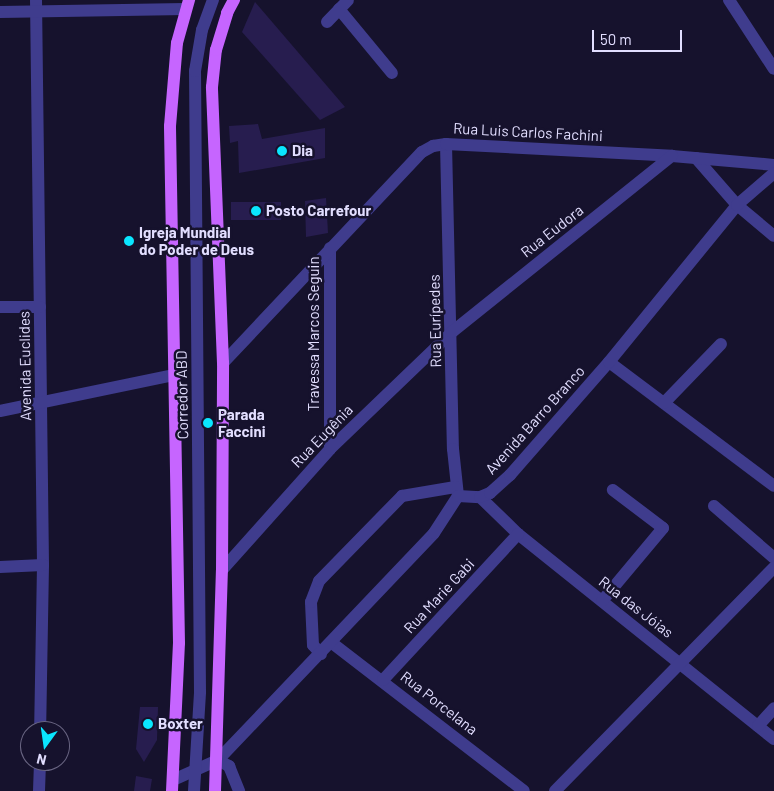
<!DOCTYPE html>
<html>
<head>
<meta charset="utf-8">
<style>
	body { margin:0 }
	#map { position:relative; width:774px; height:791px; overflow:hidden; background:#16122d; font-family:Barlow,sans-serif }
	div>[style] { position:absolute }
	[style*='--x'] { left:calc(var(--x)*1px); top:calc(var(--y)*1px); width:calc(var(--w)*1px); rotate:calc(var(--a)*1deg) }
	.building>* { inset:0; background:#271d4f; transform-origin:0 0 }
	.minor>* { height:12px; margin:-6px; padding:0 6px; transform-origin:6px; border-radius:6px; background:#3f3c8d }
	.major>* { height:12px; margin:-6px; padding:0 6px; transform-origin:6px; border-radius:6px; background:#c665ff }
	.dots>* { width:14px; height:14px; translate:-50% -50%; box-sizing:border-box; border:2px solid #16122d; border-radius:50% }
	span { translate:-50% -50%; white-space:nowrap; text-align:center; line-height:1.15; -webkit-text-stroke:5px #16122d; paint-order:stroke }
	.street-label { font-size:15px; color:#e2deff }
	.poi-label { font-size:15px; color:#e2deff; font-weight:700 }
	.left { translate:0 -50%; text-align:left }
	.north { position:absolute; left:20px; top:721px; width:50px; height:50px; box-sizing:border-box; background:#16122d; border:1px solid #686481; border-radius:50%; rotate:194deg; font-size:14px; font-weight:700; line-height:20px; text-align:center; color:#e2deff }
	.north::after { content:''; display:block; margin:auto; width:18px; height:22px; background:#0ae6ff; clip-path:polygon(50% 0,100% 100%,50% 72%,0 100%) }
	.scale { position:absolute; left:592px; top:30px; width:90px; height:22px; box-sizing:border-box; border:2px solid #e2deff; border-top:0; padding-left:6px; font-size:15px; line-height:18px; white-space:nowrap; color:#e2deff; -webkit-text-stroke:4px #16122d; paint-order:stroke }
</style>
</head>
<body>
<div id="map">
	<div class="building">
		<i style="clip-path:polygon(255px 2px,345px 107px,320px 120px,242px 32px)"></i>
		<i style="clip-path:polygon(258px 124px,262px 139px,325px 128px,325px 158px,239px 173px,238px 141px,230px 143px,229px 126px)"></i>
		<i style="clip-path:polygon(326px 198px,328px 233px,306px 237px,305px 201px)"></i>
		<i style="left:231px;top:202px;width:50px;height:18px"></i>
		<i style="clip-path:polygon(140px 707px,158px 707px,157px 740px,144px 762px,136px 749px)"></i>
		<i style="clip-path:polygon(136px 776px,152px 779px,150px 791px,134px 791px)"></i>
	</div>
	<div class="minor">
		<i style="--x:36;--y:0;--w:565;--a:89.29"></i>
		<i style="--x:43;--y:565;--w:166;--a:91"></i>
		<i style="--x:729;--y:0;--w:82;--a:56.9"></i>
		<i style="--x:339;--y:9;--w:83;--a:50.4"></i>
		<i style="--x:0;--y:12;--w:185;--a:-0.9"></i>
		<i style="--x:327;--y:22;--w:30;--a:-46"></i>
		<i style="--x:446;--y:144;--w:305;--a:88.7"></i>
		<i style="--x:453;--y:449;--w:47;--a:83.9"></i>
		<i style="--x:696;--y:158;--w:62;--a:48.9"></i>
		<i style="--x:737;--y:205;--w:48;--a:40"></i>
		<i style="--x:330;--y:248;--w:201;--a:90"></i>
		<i style="--x:0;--y:307;--w:40;--a:0"></i>
		<i style="--x:609;--y:362;--w:206;--a:36.9"></i>
		<i style="--x:223;--y:363;--w:290;--a:-46.7"></i>
		<i style="--x:422;--y:152;--w:13;--a:-29"></i>
		<i style="--x:433;--y:146;--w:13;--a:-9"></i>
		<i style="--x:446;--y:144;--w:226;--a:3"></i>
		<i style="--x:672;--y:156;--w:102;--a:5"></i>
		<i style="--x:664;--y:403;--w:82;--a:-46"></i>
		<i style="--x:0;--y:411;--w:178;--a:-11.7"></i>
		<i style="--x:480;--y:497;--w:53;--a:44.2"></i>
		<i style="--x:518;--y:534;--w:328;--a:38.7"></i>
		<i style="--x:714;--y:506;--w:79;--a:40.9"></i>
		<i style="--x:0;--y:567;--w:43;--a:-2.7"></i>
		<i style="--x:222;--y:570;--w:162;--a:-48.2"></i>
		<i style="--x:330;--y:449;--w:169;--a:-43.8"></i>
		<i style="--x:452;--y:332;--w:282;--a:-38.7"></i>
		<i style="--x:602;--y:601;--w:95;--a:-50.1"></i>
		<i style="--x:663;--y:528;--w:63;--a:-142.8"></i>
		<i style="--x:332;--y:643;--w:242;--a:37.6"></i>
		<i style="--x:321;--y:654;--w:12;--a:-132"></i>
		<i style="--x:313;--y:645;--w:43;--a:-92.7"></i>
		<i style="--x:311;--y:602;--w:22;--a:-69"></i>
		<i style="--x:319;--y:581;--w:119;--a:-45.7"></i>
		<i style="--x:402;--y:496;--w:54;--a:-9.6"></i>
		<i style="--x:383;--y:680;--w:199;--a:-47.2"></i>
		<i style="--x:758;--y:726;--w:24;--a:-48"></i>
		<i style="--x:218;--y:760;--w:313;--a:-46.4"></i>
		<i style="--x:434;--y:533;--w:44;--a:-57"></i>
		<i style="--x:458;--y:496;--w:22;--a:3"></i>
		<i style="--x:480;--y:497;--w:11;--a:-22"></i>
		<i style="--x:490;--y:493;--w:27;--a:-42"></i>
		<i style="--x:510;--y:475;--w:150;--a:-48.8"></i>
		<i style="--x:609;--y:362;--w:203;--a:-50.8"></i>
		<i style="--x:737;--y:205;--w:49;--a:-40.9"></i>
		<i style="--x:173;--y:780;--w:49;--a:-24"></i>
		<i style="--x:218;--y:760;--w:13;--a:29"></i>
		<i style="--x:229;--y:766;--w:27;--a:68"></i>
		<i style="--x:39;--y:791;--w:30;--a:-88"></i>
		<i style="--x:194;--y:791;--w:99;--a:-86.5"></i>
		<i style="--x:200;--y:692;--w:621;--a:-90.46"></i>
		<i style="--x:195;--y:71;--w:42;--a:-80.3"></i>
		<i style="--x:202;--y:30;--w:32;--a:-70"></i>
		<i style="--x:555;--y:791;--w:313;--a:-45.6"></i>
	</div>
	<div class="major">
		<i style="--x:172;--y:791;--w:148;--a:-87.3"></i>
		<i style="--x:179;--y:643;--w:517;--a:-91"></i>
		<i style="--x:170;--y:126;--w:83;--a:-85.2"></i>
		<i style="--x:177;--y:43;--w:45;--a:-74.4"></i>
		<i style="--x:215;--y:791;--w:221;--a:-88.2"></i>
		<i style="--x:222;--y:570;--w:207;--a:-89.7"></i>
		<i style="--x:223;--y:363;--w:276;--a:-92.3"></i>
		<i style="--x:212;--y:87;--w:37;--a:-84"></i>
		<i style="--x:216;--y:50;--w:39;--a:-73"></i>
		<i style="--x:227;--y:13;--w:15;--a:-62"></i>
	</div>
	<div class="dots">
		<i style="left:282px;top:151px;background:#0ae6ff"></i>
		<i style="left:256px;top:211px;background:#0ae6ff"></i>
		<i style="left:129px;top:241px;background:#0ae6ff"></i>
		<i style="left:208px;top:423px;background:#0ae6ff"></i>
		<i style="left:148px;top:724px;background:#0ae6ff"></i>
	</div>
	<div class="street-label">
		<span style="left:528px;top:132px;rotate:3deg">Rua Luis Carlos Fachini</span>
		<span style="left:552px;top:231px;rotate:-38deg">Rua Eudora</span>
		<span style="left:435px;top:321px;rotate:-91deg">Rua Eurípedes</span>
		<span style="left:314px;top:334px;rotate:-90deg">Travessa Marcos Seguin</span>
		<span style="left:25px;top:366px;rotate:-91deg">Avenida Euclides</span>
		<span style="left:182px;top:395px;rotate:-91deg">Corredor ABD</span>
		<span style="left:535px;top:420px;rotate:-48deg">Avenida Barro Branco</span>
		<span style="left:322px;top:436px;rotate:-46deg">Rua Eugênia</span>
		<span style="left:439px;top:596px;rotate:-47deg">Rua Marie Gabi</span>
		<span style="left:636px;top:607px;rotate:38deg">Rua das Jóias</span>
		<span style="left:439px;top:703px;rotate:38deg">Rua Porcelana</span>
	</div>
	<div class="poi-label">
		<span class="left" style="left:292px;top:151px">Dia</span>
		<span class="left" style="left:266px;top:211px">Posto Carrefour</span>
		<span class="left" style="left:139px;top:241px">Igreja Mundial<br>do Poder de Deus</span>
		<span class="left" style="left:218px;top:423px">Parada<br>Faccini</span>
		<span class="left" style="left:158px;top:724px">Boxter</span>
	</div>
	<div class="north">N</div>
	<div class="scale">50 m</div>
</div>
</body>
</html>
